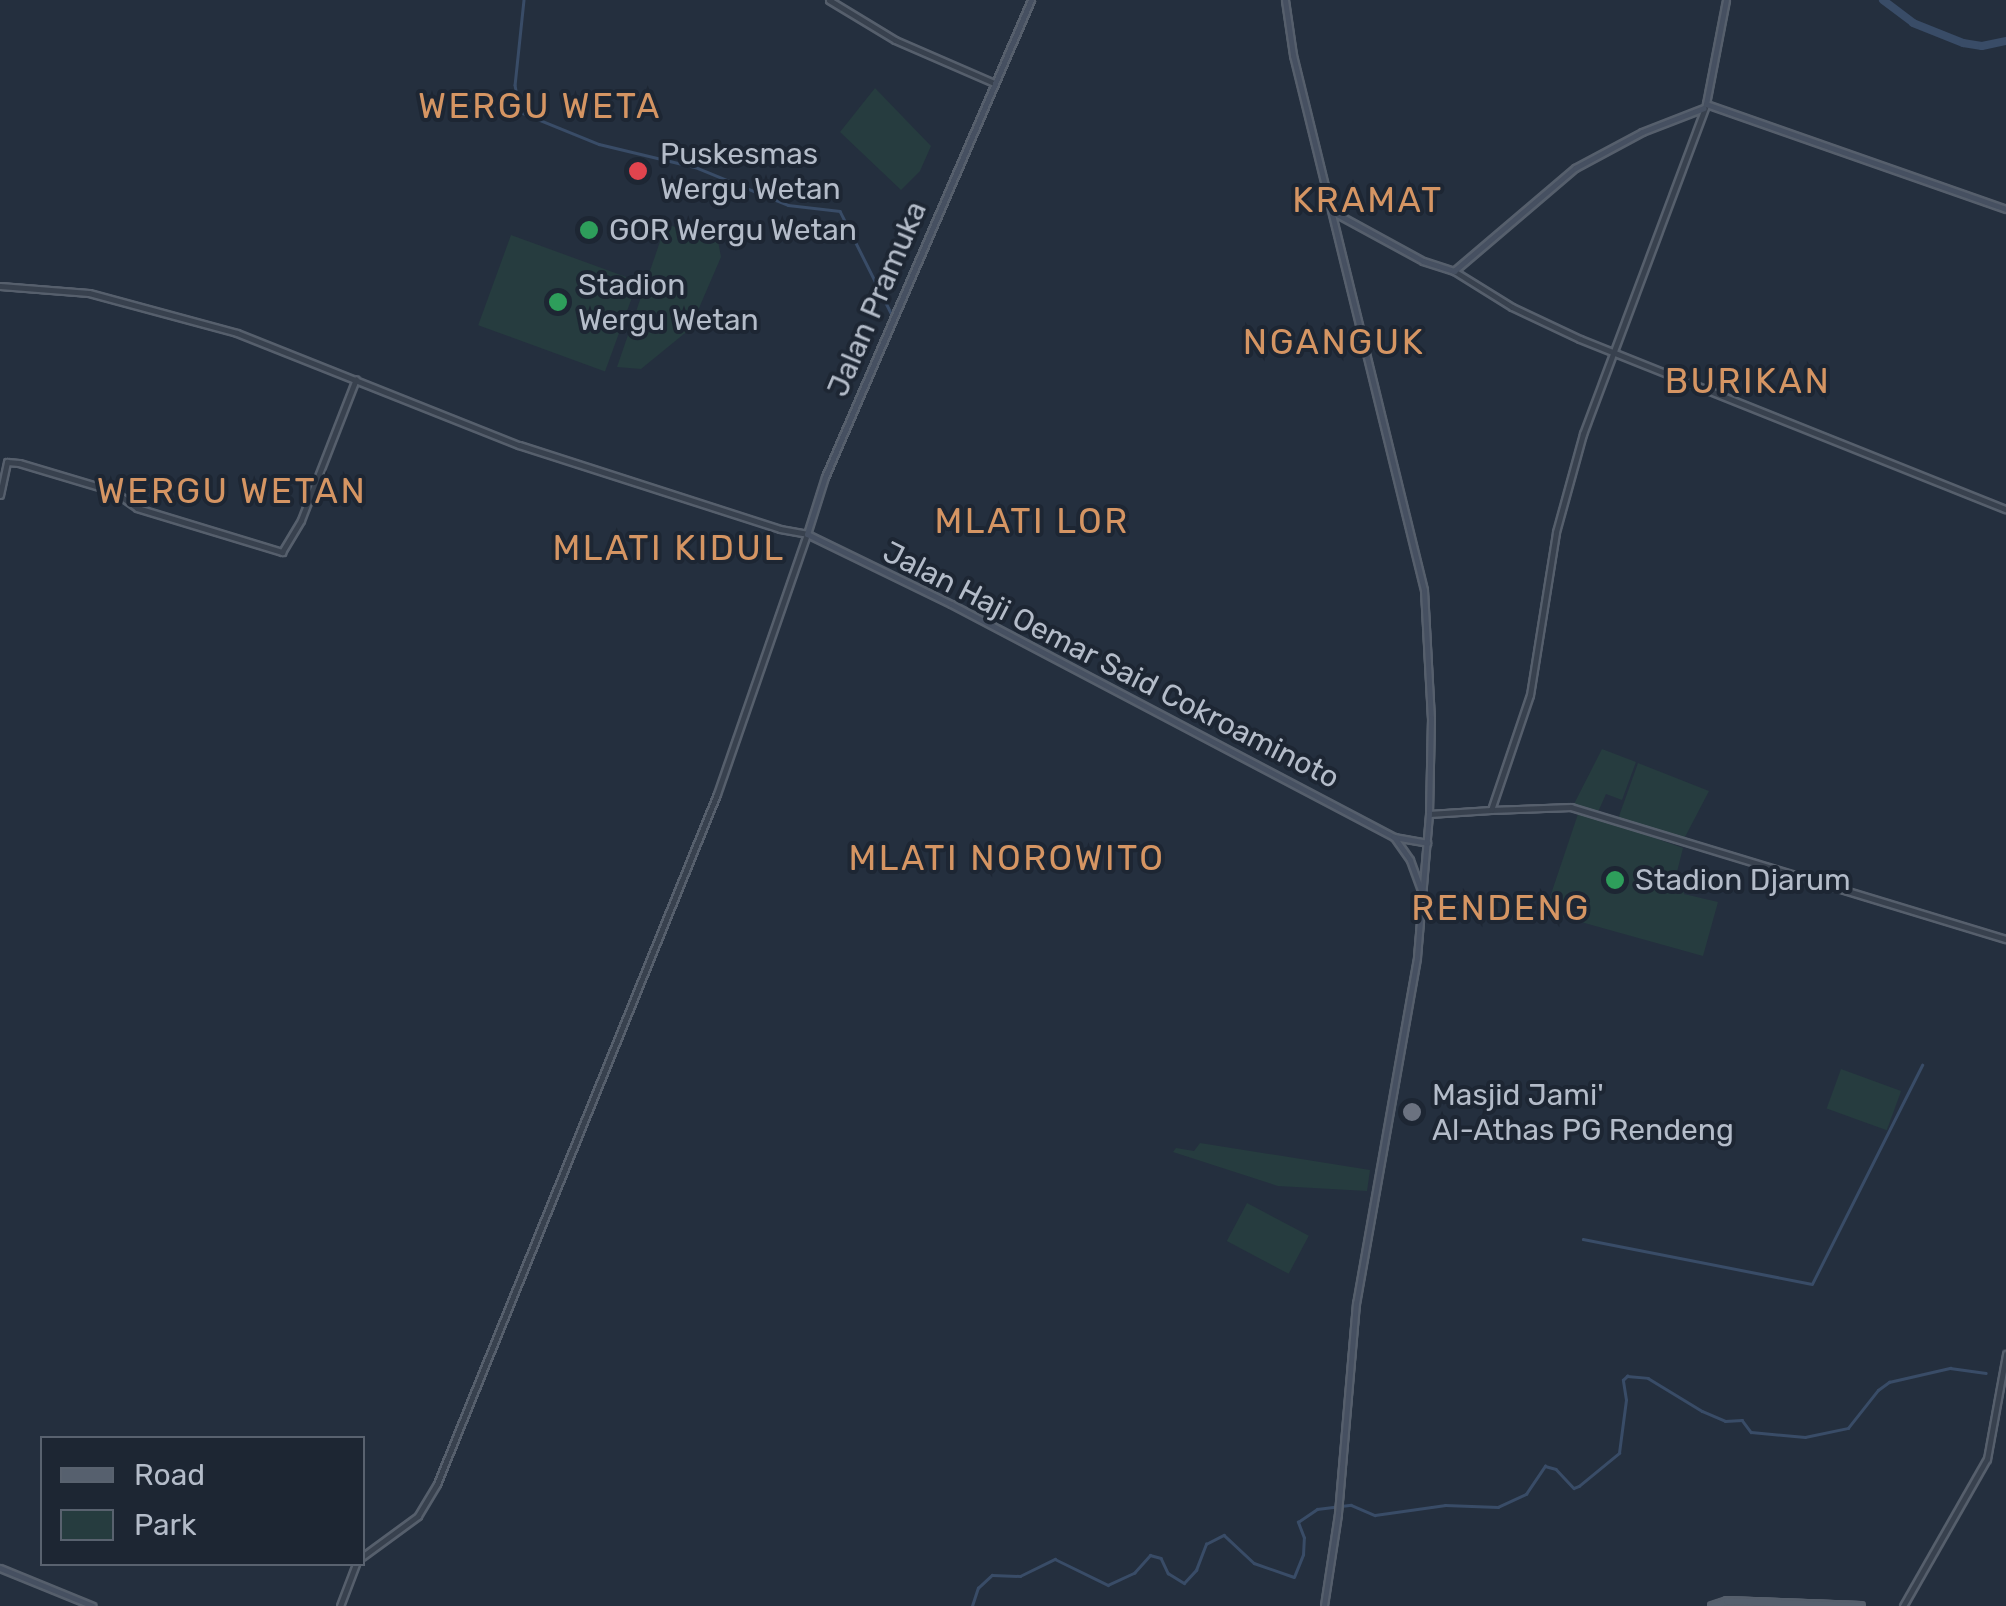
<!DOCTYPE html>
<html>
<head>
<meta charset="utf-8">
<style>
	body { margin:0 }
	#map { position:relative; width:2006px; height:1606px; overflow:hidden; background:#242f3e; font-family:Rubik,sans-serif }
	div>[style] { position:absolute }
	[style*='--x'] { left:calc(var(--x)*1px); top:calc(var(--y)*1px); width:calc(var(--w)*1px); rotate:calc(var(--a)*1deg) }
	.green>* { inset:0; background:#263c3f; transform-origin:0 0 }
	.stream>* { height:2.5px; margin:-1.25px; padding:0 1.25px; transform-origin:1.25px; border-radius:1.25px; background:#394c67 }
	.river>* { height:8px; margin:-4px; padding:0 4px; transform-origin:4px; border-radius:4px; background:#394c67 }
	.roads { filter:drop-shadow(2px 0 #565f6c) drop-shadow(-2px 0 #565f6c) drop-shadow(0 2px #565f6c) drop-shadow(0 -2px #565f6c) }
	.tertiary>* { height:5px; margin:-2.5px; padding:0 2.5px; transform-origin:2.5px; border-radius:2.5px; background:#38414e }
	.secondary>* { height:5px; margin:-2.5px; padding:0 2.5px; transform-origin:2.5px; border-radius:2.5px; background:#465061 }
	.primary>* { height:6px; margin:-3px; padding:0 3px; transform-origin:3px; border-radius:3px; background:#56606e }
	.dots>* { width:28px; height:28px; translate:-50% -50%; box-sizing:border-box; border:5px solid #1d2633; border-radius:50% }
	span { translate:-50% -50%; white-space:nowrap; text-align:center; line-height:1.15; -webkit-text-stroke:8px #1d2633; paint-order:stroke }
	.poi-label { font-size:30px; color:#b4bcc9 }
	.left { translate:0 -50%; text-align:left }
	.street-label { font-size:30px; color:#b4bcc9 }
	.quarter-label { font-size:35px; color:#d59563; letter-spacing:2.5px }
	.legend { position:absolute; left:40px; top:1436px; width:325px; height:130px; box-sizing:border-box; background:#1d2633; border:2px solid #59626f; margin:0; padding:12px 18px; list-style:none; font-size:30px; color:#b4bcc9 }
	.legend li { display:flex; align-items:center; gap:20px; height:50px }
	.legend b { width:50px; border:2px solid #59626f }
</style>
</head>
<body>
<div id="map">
	<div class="green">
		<i style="clip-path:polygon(875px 88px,931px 146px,920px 171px,901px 190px,840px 132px)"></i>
		<i style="clip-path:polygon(666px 224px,718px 241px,721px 257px,690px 329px,641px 369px,617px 367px)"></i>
		<i style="left:511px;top:235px;width:135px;height:96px;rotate:20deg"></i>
		<i style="clip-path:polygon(1602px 749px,1636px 762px,1622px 800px,1606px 794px,1598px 812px,1574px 804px)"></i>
		<i style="clip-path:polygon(1638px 763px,1709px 791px,1684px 839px,1643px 830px,1618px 819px)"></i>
		<i style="clip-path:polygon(1579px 811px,1683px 848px,1674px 884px,1683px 888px,1684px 894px,1718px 902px,1703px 956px,1545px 912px)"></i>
		<i style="left:1841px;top:1069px;width:64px;height:42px;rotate:20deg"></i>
		<i style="clip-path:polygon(1200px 1143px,1370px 1170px,1367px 1191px,1278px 1186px,1173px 1152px,1176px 1148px,1194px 1151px)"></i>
		<i style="left:1247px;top:1203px;width:70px;height:43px;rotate:28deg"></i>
	</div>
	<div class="stream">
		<i style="--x:524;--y:0;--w:85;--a:96"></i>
		<i style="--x:515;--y:85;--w:27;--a:80"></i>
		<i style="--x:520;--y:112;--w:85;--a:22.1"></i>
		<i style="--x:599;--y:144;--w:99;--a:13.5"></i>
		<i style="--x:695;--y:167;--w:100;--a:22.2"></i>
		<i style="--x:788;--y:205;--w:52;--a:6.6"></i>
		<i style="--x:840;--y:211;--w:119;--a:63.4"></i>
		<i style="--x:1583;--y:1239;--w:233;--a:11.1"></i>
		<i style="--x:1812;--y:1284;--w:245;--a:-63.3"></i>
		<i style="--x:972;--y:1606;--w:19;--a:-72"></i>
		<i style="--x:978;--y:1588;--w:19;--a:-43"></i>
		<i style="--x:992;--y:1575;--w:28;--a:2"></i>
		<i style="--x:1020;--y:1576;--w:39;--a:-26"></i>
		<i style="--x:1055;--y:1559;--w:59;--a:26.1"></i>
		<i style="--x:1108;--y:1585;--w:29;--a:-25"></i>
		<i style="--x:1134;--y:1573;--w:24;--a:-48"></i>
		<i style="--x:1150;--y:1555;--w:11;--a:15"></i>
		<i style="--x:1161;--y:1558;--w:17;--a:65"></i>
		<i style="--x:1168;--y:1573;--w:19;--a:32"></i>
		<i style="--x:1184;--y:1583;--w:18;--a:-47"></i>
		<i style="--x:1196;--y:1570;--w:28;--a:-69"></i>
		<i style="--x:1206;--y:1544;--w:20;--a:-27"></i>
		<i style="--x:1224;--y:1535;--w:41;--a:43"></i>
		<i style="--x:1254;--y:1563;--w:42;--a:19.3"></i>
		<i style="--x:1294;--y:1577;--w:24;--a:-68"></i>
		<i style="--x:1303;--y:1555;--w:17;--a:-87"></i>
		<i style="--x:1304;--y:1538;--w:17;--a:-111"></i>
		<i style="--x:1298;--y:1522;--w:23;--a:-34"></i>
		<i style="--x:1317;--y:1509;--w:34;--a:-7"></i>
		<i style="--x:1351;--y:1505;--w:26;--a:23"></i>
		<i style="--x:1375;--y:1515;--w:71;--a:-8.1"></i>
		<i style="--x:1445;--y:1505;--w:53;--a:2.2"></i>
		<i style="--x:1498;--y:1507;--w:31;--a:-25"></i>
		<i style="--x:1526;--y:1494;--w:34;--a:-56"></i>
		<i style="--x:1545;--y:1466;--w:11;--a:15"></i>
		<i style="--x:1556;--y:1469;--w:26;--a:47"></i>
		<i style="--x:1574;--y:1488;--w:5;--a:-22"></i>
		<i style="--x:1579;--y:1486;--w:52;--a:-39.5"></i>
		<i style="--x:1619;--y:1453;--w:53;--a:-82.5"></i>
		<i style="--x:1626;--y:1400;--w:20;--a:-99"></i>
		<i style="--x:1623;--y:1380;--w:6;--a:-45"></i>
		<i style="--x:1627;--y:1376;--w:21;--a:5"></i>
		<i style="--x:1648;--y:1378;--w:63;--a:31.4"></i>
		<i style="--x:1702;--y:1411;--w:25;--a:23"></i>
		<i style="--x:1725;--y:1421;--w:17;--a:-3"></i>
		<i style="--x:1742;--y:1420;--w:15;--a:53"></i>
		<i style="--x:1751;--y:1432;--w:54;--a:5.3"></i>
		<i style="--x:1805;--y:1437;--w:44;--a:-11.8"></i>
		<i style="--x:1848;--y:1428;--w:48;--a:-51.7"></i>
		<i style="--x:1878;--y:1390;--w:14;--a:-36"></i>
		<i style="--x:1889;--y:1382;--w:63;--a:-12.9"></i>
		<i style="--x:1950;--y:1368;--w:36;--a:8"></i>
	</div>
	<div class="river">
		<i style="--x:1883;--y:0;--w:38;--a:37"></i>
		<i style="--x:1913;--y:23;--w:54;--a:21.8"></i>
		<i style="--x:1963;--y:43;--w:19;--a:9"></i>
		<i style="--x:1982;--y:46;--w:25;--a:-12"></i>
	</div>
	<div class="roads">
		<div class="tertiary">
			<i style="--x:829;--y:0;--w:77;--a:31.2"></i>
			<i style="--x:895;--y:40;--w:108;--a:23.5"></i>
			<i style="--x:1454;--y:271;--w:68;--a:31.8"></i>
			<i style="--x:1512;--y:307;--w:75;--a:25.2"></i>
			<i style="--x:1580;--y:339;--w:459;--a:21.8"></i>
			<i style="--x:0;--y:286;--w:89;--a:4.5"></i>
			<i style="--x:89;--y:293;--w:153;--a:15.1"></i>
			<i style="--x:237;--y:333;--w:303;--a:21.7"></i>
			<i style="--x:519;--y:445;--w:274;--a:17.8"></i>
			<i style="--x:780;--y:529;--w:27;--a:10"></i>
			<i style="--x:807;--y:534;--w:275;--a:109.1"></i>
			<i style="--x:717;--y:794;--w:745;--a:112.09"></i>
			<i style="--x:437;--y:1484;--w:37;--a:121"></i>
			<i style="--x:418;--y:1516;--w:69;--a:143.8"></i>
			<i style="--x:0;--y:495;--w:34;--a:-78"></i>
			<i style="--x:7;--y:462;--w:12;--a:5"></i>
			<i style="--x:19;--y:463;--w:98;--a:16.6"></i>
			<i style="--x:113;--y:491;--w:29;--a:35"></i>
			<i style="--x:137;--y:508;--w:152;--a:16.9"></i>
			<i style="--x:282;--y:552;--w:37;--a:-59"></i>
			<i style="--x:301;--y:520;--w:151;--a:-68.7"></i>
			<i style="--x:1491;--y:810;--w:80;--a:-2.1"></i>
			<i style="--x:1571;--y:807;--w:455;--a:16.9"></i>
			<i style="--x:1429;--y:814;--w:62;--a:-3.7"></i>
			<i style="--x:1491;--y:810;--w:121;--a:-71.3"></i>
			<i style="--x:1530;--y:695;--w:165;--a:-80.9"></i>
			<i style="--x:1556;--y:532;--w:102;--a:-74.6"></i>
			<i style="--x:1583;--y:434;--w:349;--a:-69.5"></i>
			<i style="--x:340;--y:1606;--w:45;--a:-69.1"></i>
			<i style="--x:1903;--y:1606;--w:169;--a:-60.3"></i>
			<i style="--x:1987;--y:1459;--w:107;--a:-79.7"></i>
		</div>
		<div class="secondary">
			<i style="--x:1285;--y:0;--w:56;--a:81.7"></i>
			<i style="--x:1293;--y:55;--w:551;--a:76.24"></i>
			<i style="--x:1424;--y:590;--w:128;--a:86.9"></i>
			<i style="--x:1431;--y:718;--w:96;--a:91.2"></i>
			<i style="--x:1429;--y:814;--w:144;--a:94.8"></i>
			<i style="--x:1417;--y:958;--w:350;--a:100"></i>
			<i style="--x:1356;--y:1303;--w:212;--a:94.9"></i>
			<i style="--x:1338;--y:1514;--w:93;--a:98.7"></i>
			<i style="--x:1726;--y:0;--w:106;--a:100.9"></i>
			<i style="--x:1706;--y:104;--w:318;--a:19.3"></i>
			<i style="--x:1335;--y:213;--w:100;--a:28.6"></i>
			<i style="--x:1423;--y:261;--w:33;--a:18"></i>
			<i style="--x:1454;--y:271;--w:159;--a:-40.4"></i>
			<i style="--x:1575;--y:168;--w:76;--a:-28.2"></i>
			<i style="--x:1642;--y:132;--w:66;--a:-21.2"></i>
			<i style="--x:807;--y:534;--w:160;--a:25.9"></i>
			<i style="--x:951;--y:604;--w:501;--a:27.74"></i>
			<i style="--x:1394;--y:837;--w:34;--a:10"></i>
			<i style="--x:807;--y:534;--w:60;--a:-72.5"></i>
			<i style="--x:825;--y:477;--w:520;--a:-66.64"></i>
			<i style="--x:1394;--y:837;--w:28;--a:55"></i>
			<i style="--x:1410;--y:860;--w:35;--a:70"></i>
			<i style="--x:0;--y:1568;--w:100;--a:22.2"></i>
		</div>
		<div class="primary">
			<i style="--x:1712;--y:1606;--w:16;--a:-18"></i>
			<i style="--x:1727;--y:1601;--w:134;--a:2.1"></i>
		</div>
	</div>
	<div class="dots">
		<i style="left:638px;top:171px;background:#e0444e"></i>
		<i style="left:589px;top:230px;background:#2e9e5b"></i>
		<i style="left:558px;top:302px;background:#2e9e5b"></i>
		<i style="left:1615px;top:880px;background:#2e9e5b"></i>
		<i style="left:1412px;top:1112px;background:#6b7280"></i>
	</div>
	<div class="poi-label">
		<span class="left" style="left:660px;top:171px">Puskesmas<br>Wergu Wetan</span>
		<span class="left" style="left:609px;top:230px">GOR Wergu Wetan</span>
		<span class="left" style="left:578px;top:302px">Stadion<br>Wergu Wetan</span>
		<span class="left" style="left:1635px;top:880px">Stadion Djarum</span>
		<span class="left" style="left:1432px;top:1112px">Masjid Jami'<br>Al-Athas PG Rendeng</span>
	</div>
	<div class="street-label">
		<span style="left:877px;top:299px;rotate:-67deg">Jalan Pramuka</span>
		<span style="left:1111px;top:665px;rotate:27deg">Jalan Haji Oemar Said Cokroaminoto</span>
	</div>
	<div class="quarter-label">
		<span style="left:540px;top:106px">WERGU WETA</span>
		<span style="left:1368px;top:200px">KRAMAT</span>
		<span style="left:1334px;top:342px">NGANGUK</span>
		<span style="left:1748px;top:381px">BURIKAN</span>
		<span style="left:232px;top:491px">WERGU WETAN</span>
		<span style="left:1032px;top:521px">MLATI LOR</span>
		<span style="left:669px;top:548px">MLATI KIDUL</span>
		<span style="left:1007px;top:858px">MLATI NOROWITO</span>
		<span style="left:1501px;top:908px">RENDENG</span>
	</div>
	<ul class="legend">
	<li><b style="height:12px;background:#56606e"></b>Road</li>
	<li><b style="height:28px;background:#263c3f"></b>Park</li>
	</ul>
</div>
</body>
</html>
